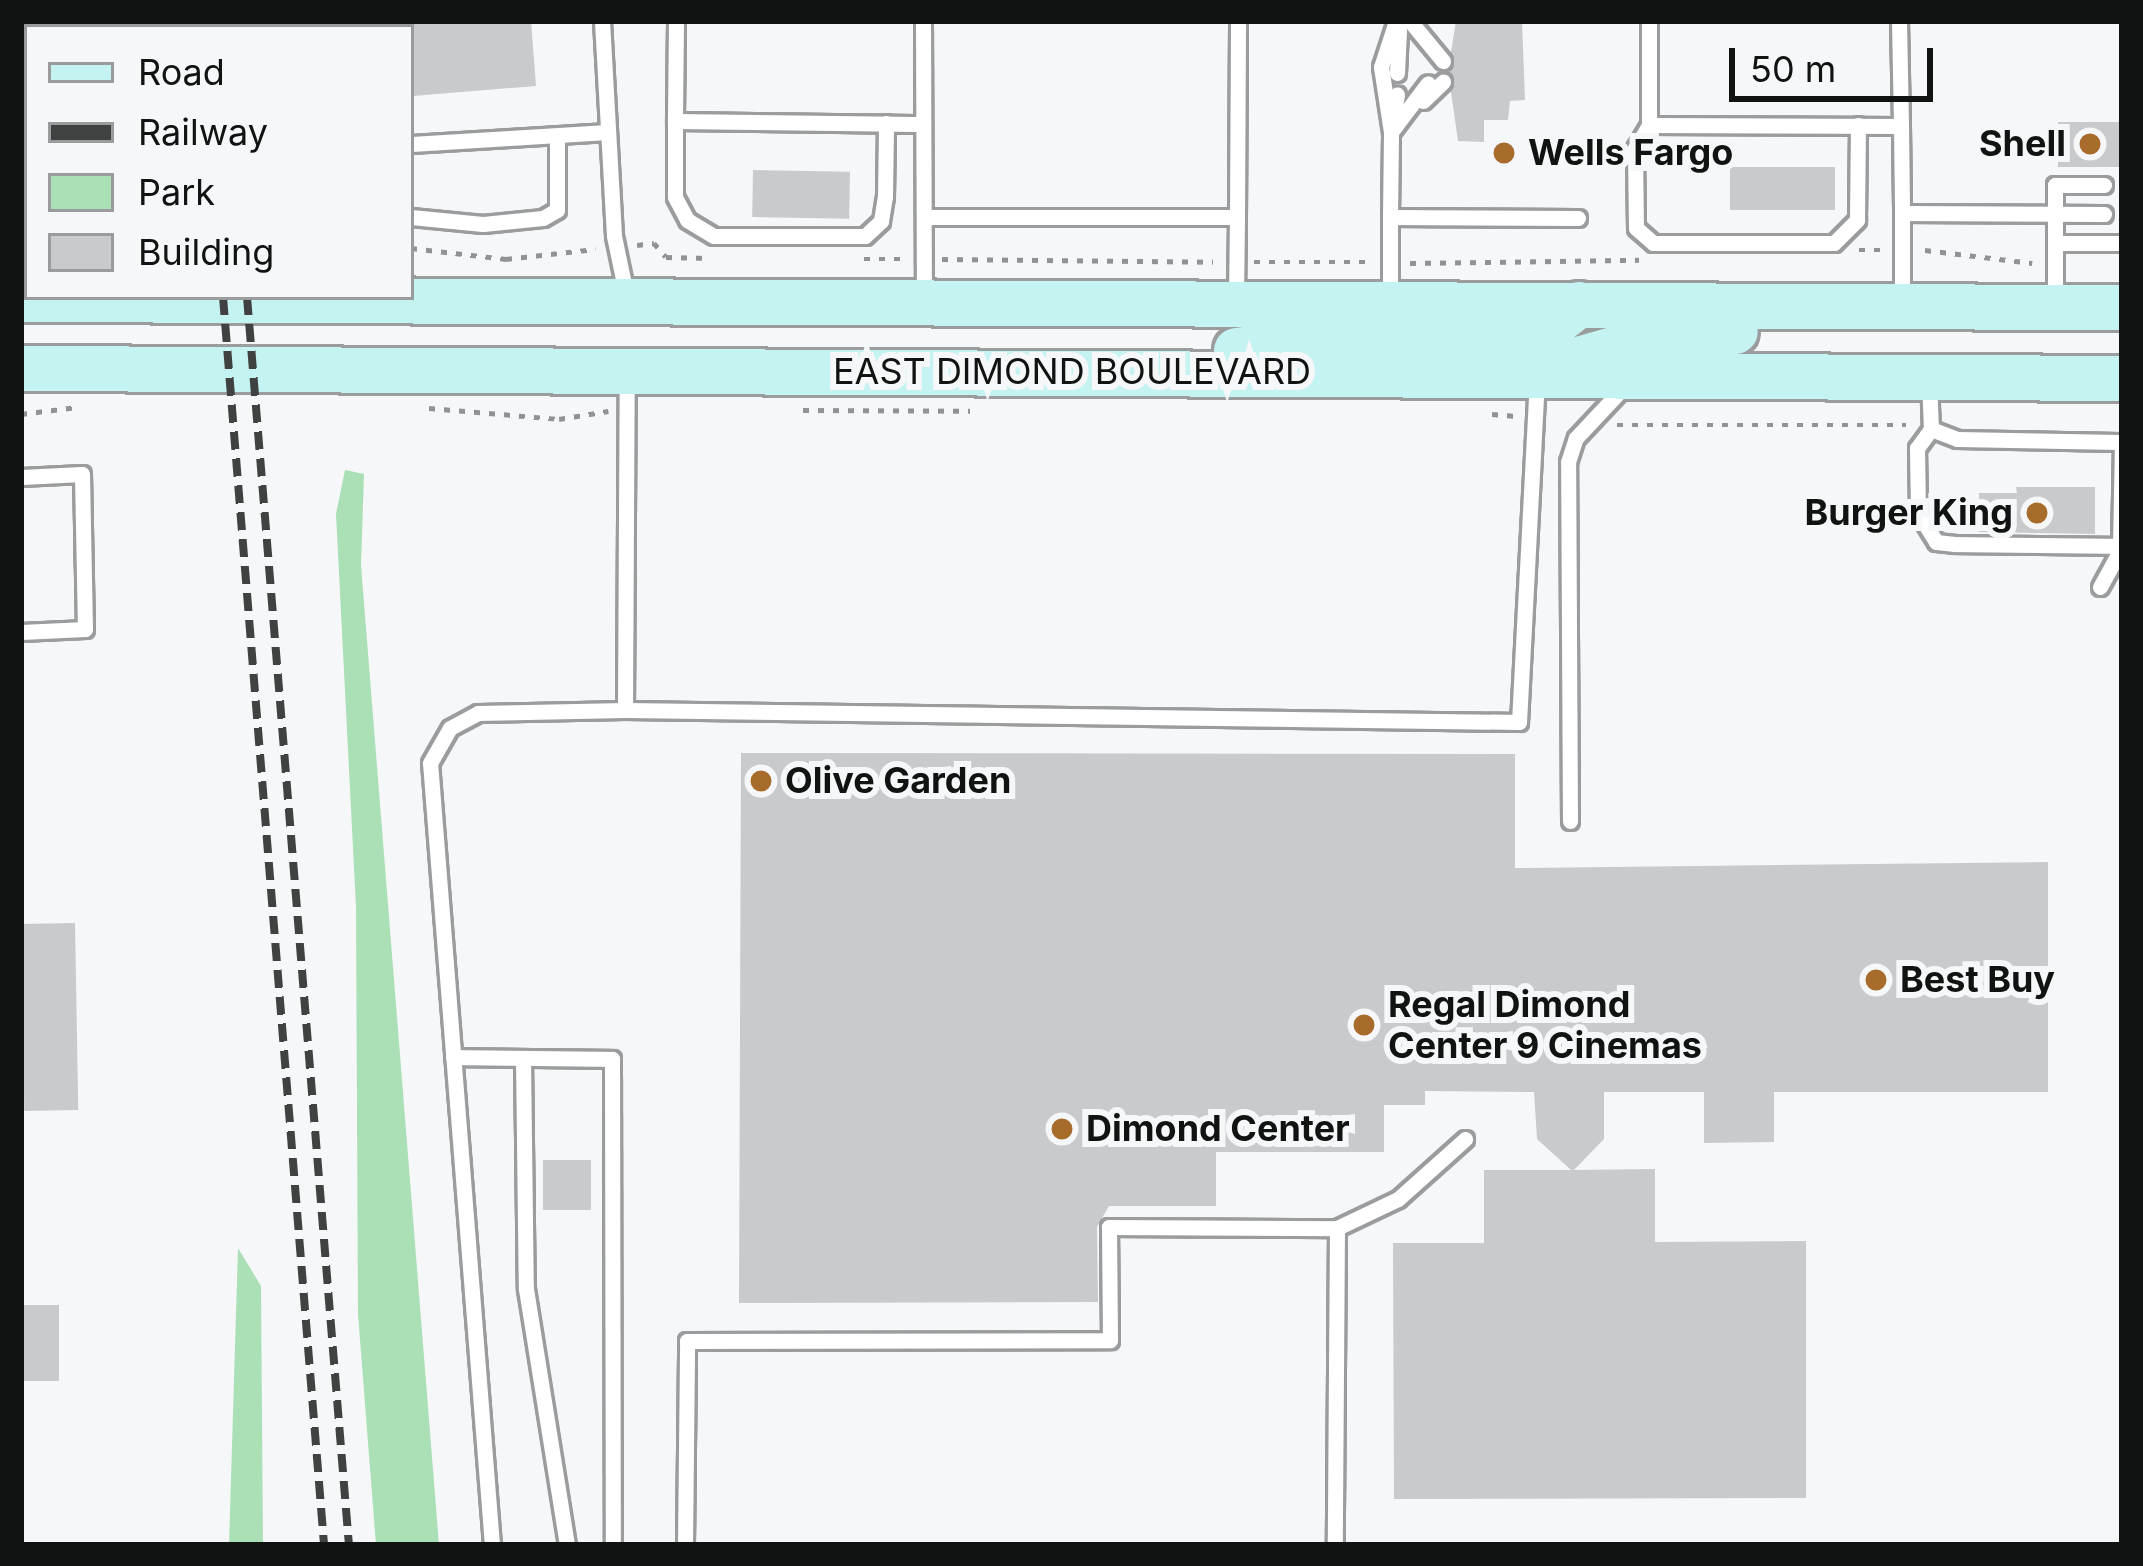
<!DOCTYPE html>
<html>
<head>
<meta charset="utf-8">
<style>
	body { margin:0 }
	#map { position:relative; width:2143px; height:1566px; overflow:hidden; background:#f5f7f9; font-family:Inter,sans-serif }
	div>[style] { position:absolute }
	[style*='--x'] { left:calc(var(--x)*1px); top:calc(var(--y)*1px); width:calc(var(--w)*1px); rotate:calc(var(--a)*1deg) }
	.green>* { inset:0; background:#abdfb6 }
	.building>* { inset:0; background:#c9cacc; transform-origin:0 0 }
	.path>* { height:4.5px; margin-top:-2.25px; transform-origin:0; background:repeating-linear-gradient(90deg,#909293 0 6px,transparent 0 15px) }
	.roads { filter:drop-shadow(3px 0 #9a9c9d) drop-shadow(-3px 0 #9a9c9d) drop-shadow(0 3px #9a9c9d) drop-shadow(0 -3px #9a9c9d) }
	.service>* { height:15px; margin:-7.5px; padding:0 7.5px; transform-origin:7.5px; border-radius:7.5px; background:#fff }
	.secondary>* { height:45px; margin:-22.5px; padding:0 22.5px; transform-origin:22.5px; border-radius:22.5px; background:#c5f3f1 }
	.rail>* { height:8px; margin-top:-4px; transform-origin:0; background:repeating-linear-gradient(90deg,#404242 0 18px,transparent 0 27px) }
	.dots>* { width:33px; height:33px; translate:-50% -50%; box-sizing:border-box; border:6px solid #f5f7f9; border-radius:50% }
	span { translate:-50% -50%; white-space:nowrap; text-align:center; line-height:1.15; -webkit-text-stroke:12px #f5f7f9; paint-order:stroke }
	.poi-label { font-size:36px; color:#111212; font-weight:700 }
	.right { translate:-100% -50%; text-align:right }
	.left { translate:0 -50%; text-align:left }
	.street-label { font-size:36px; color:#111212 }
	.frame { position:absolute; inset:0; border:24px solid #111212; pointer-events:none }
	.legend { position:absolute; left:24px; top:24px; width:390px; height:276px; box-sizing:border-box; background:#f5f7f9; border:3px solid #9a9b9d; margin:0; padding:15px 21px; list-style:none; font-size:36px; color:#111212 }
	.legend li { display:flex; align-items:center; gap:24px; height:60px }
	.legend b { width:60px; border:3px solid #9a9b9d }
	.scale { position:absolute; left:1729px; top:48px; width:204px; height:54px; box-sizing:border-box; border:6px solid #111212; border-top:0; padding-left:15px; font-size:36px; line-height:42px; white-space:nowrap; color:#111212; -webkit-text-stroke:9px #f5f7f9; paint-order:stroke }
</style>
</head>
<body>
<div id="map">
	<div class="green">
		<i style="clip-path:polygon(345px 470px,364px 474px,361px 565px,439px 1545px,376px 1545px,358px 1314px,356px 907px,336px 514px)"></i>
		<i style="clip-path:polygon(238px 1248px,261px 1286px,263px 1545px,229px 1545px)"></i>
	</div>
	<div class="building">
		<i style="clip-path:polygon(411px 21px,531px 21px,536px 86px,413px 96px)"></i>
		<i style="clip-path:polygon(1456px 21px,1522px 21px,1525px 100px,1510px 101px,1508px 120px,1484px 120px,1484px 142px,1458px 141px,1448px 71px)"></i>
		<i style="left:2058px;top:122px;width:64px;height:45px"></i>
		<i style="left:1835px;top:167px;width:43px;height:105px;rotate:90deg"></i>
		<i style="left:753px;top:170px;width:97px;height:47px;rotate:1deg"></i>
		<i style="clip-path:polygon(2016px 487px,2095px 487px,2095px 534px,1979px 532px,1979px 493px,2017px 493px)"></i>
		<i style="clip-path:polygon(741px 753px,1515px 754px,1515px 868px,2048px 862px,2048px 1092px,1774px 1092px,1774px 1142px,1704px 1143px,1704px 1092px,1604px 1092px,1604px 1139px,1574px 1170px,1655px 1169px,1655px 1242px,1806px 1241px,1806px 1498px,1394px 1499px,1393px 1243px,1484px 1243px,1484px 1170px,1571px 1170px,1537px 1139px,1534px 1092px,1425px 1091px,1425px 1105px,1384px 1105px,1384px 1152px,1216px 1152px,1216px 1206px,1109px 1206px,1097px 1227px,1098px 1302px,739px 1303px)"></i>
		<i style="left:75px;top:923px;width:187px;height:54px;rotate:89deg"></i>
		<i style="left:543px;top:1160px;width:48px;height:50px"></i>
		<i style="left:21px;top:1305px;width:38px;height:76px"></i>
	</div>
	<div class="path">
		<i style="--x:637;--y:245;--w:17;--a:-7"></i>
		<i style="--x:654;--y:243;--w:18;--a:49"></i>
		<i style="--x:666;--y:257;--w:43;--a:1.3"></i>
		<i style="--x:21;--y:248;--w:6;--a:0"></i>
		<i style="--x:411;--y:248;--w:96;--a:6.6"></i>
		<i style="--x:506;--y:259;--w:90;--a:-6.4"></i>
		<i style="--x:1859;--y:250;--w:24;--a:0"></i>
		<i style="--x:1925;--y:250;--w:108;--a:6.9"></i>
		<i style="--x:864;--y:259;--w:37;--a:0"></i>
		<i style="--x:942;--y:259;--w:271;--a:0.6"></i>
		<i style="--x:1254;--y:262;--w:115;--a:0"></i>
		<i style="--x:1410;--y:263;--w:229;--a:-0.8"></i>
		<i style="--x:429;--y:408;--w:130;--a:4.8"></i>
		<i style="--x:559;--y:419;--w:50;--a:-9.3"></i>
		<i style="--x:803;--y:410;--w:167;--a:0.3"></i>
		<i style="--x:21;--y:414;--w:57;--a:-7"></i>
		<i style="--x:1492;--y:414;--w:24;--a:5"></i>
		<i style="--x:1617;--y:425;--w:289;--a:0"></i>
	</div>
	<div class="roads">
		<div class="service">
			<i style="--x:54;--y:21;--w:6;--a:81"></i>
			<i style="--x:602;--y:21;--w:215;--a:86.8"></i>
			<i style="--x:614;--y:236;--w:63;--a:78.2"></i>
			<i style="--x:676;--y:21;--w:100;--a:90.6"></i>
			<i style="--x:675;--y:121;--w:248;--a:0.7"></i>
			<i style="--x:923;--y:21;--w:279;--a:89.8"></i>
			<i style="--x:1410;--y:21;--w:52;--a:50.5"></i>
			<i style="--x:1649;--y:21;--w:104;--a:90"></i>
			<i style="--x:1649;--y:125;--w:252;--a:0.2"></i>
			<i style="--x:1901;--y:126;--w:87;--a:89.3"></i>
			<i style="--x:1899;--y:21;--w:105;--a:88.9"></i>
			<i style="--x:1397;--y:73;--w:43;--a:-87.3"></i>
			<i style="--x:21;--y:77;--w:6;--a:0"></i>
			<i style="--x:1423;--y:101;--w:28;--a:-44"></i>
			<i style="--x:675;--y:121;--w:76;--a:90"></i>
			<i style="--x:675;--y:197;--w:26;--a:62"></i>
			<i style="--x:687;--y:220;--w:31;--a:31"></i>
			<i style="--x:714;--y:236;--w:151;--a:0"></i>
			<i style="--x:865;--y:236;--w:22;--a:-43"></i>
			<i style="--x:881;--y:221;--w:24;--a:-81"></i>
			<i style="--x:885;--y:197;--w:74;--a:-89.2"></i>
			<i style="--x:1392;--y:123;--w:29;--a:-80"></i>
			<i style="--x:1649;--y:125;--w:27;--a:121"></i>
			<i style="--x:1635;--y:148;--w:80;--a:89.3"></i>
			<i style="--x:1636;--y:228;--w:23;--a:41"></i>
			<i style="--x:1653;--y:243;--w:181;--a:0"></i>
			<i style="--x:1834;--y:243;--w:33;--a:-45"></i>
			<i style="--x:1857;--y:220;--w:95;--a:-89.4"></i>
			<i style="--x:1391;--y:132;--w:66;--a:-98.7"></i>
			<i style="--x:1381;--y:67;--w:48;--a:-71.9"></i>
			<i style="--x:411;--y:144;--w:197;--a:-3.5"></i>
			<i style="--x:411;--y:217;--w:72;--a:5.6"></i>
			<i style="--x:483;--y:224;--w:60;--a:-5.7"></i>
			<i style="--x:543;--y:218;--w:16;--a:-30"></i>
			<i style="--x:557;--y:210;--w:74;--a:-90"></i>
			<i style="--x:924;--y:217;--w:313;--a:0"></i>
			<i style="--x:1237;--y:217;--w:80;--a:90.7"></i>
			<i style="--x:1237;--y:217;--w:196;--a:-89.7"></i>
			<i style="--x:1390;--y:217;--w:85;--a:-89.3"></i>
			<i style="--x:1391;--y:132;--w:61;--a:-52.9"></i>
			<i style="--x:2056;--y:243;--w:66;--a:0"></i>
			<i style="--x:1390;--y:302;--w:85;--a:-90"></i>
			<i style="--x:1390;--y:217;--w:188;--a:0.3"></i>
			<i style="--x:1902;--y:302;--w:89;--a:-90"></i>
			<i style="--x:1902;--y:213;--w:202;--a:0.3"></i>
			<i style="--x:2055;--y:304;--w:119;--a:-90"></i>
			<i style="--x:2055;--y:185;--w:49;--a:0"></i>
			<i style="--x:1929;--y:380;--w:49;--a:87.7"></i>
			<i style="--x:1931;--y:429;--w:28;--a:21"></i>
			<i style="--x:1957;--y:439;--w:162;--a:1.1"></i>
			<i style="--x:1931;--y:429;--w:24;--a:126"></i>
			<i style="--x:1917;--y:448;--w:65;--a:89.1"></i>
			<i style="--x:1918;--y:513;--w:34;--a:58"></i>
			<i style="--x:1936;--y:542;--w:19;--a:6"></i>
			<i style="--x:1955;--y:544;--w:165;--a:0.7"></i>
			<i style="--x:2120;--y:546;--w:104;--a:-88.9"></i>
			<i style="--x:21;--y:477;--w:61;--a:-2.8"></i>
			<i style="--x:82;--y:474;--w:155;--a:88.9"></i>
			<i style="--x:85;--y:629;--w:64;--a:177.3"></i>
			<i style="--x:2100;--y:587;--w:46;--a:-61.2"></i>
			<i style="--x:625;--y:710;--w:336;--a:-89.7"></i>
			<i style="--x:1570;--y:821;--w:359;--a:-90.3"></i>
			<i style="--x:1568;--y:462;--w:25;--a:-72"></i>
			<i style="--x:1576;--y:438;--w:69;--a:-46.8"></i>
			<i style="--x:453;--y:1057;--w:159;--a:0.7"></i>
			<i style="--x:612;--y:1059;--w:486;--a:89.9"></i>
			<i style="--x:523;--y:1058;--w:231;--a:89.3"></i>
			<i style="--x:526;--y:1289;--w:259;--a:80.9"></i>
			<i style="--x:1337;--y:1228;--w:68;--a:-25.4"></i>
			<i style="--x:1398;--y:1199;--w:90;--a:-41.8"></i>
			<i style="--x:492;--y:1545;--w:784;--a:-94.53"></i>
			<i style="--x:430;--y:763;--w:40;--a:-60.3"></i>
			<i style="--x:450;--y:728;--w:32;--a:-28"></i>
			<i style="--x:478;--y:713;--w:147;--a:-1.2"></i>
			<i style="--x:625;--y:710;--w:894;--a:0.77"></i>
			<i style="--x:1519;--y:722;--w:342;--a:-87"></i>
			<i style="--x:685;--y:1545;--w:204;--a:-89.4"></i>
			<i style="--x:687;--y:1341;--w:423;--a:-0.1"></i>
			<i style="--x:1110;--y:1340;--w:113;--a:-90.5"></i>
			<i style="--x:1109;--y:1227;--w:228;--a:0.3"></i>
			<i style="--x:1337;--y:1228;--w:317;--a:90.4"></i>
		</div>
		<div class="secondary">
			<i style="--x:21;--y:299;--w:2101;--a:0.22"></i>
			<i style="--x:1236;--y:350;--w:76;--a:-7.6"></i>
			<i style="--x:1311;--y:340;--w:223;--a:-0.3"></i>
			<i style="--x:1534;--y:339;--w:57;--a:-37.9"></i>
			<i style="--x:1571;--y:361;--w:84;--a:-15.9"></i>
			<i style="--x:1652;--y:338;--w:83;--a:-4.8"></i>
			<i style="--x:21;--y:368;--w:2101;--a:0.27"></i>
		</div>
	</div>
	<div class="rail">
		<i style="--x:197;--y:21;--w:6;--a:90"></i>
		<i style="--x:219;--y:21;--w:6;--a:81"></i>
		<i style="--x:223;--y:297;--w:1252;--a:85.37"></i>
		<i style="--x:247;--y:297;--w:1252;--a:85.33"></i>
	</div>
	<div class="dots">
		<i style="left:2090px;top:144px;background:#a76c2c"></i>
		<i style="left:1504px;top:153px;background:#a76c2c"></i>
		<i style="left:2037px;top:513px;background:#a76c2c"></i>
		<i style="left:761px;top:781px;background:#a76c2c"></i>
		<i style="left:1876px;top:980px;background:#a76c2c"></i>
		<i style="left:1364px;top:1025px;background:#a76c2c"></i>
		<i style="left:1062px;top:1129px;background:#a76c2c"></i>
	</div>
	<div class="poi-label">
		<span class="right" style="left:2066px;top:144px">Shell</span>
		<span class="left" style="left:1528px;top:153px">Wells Fargo</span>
		<span class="right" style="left:2013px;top:513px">Burger King</span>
		<span class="left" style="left:785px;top:781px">Olive Garden</span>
		<span class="left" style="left:1900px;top:980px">Best Buy</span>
		<span class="left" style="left:1388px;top:1025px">Regal Dimond<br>Center 9 Cinemas</span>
		<span class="left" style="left:1086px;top:1129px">Dimond Center</span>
	</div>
	<div class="street-label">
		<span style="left:1072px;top:372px">EAST DIMOND BOULEVARD</span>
	</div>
	<div class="frame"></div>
	<ul class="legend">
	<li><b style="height:15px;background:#c5f3f1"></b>Road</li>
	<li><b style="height:15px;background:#404242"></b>Railway</li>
	<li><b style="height:33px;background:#abdfb6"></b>Park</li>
	<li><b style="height:33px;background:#c9cacc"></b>Building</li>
	</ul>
	<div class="scale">50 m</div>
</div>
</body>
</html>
